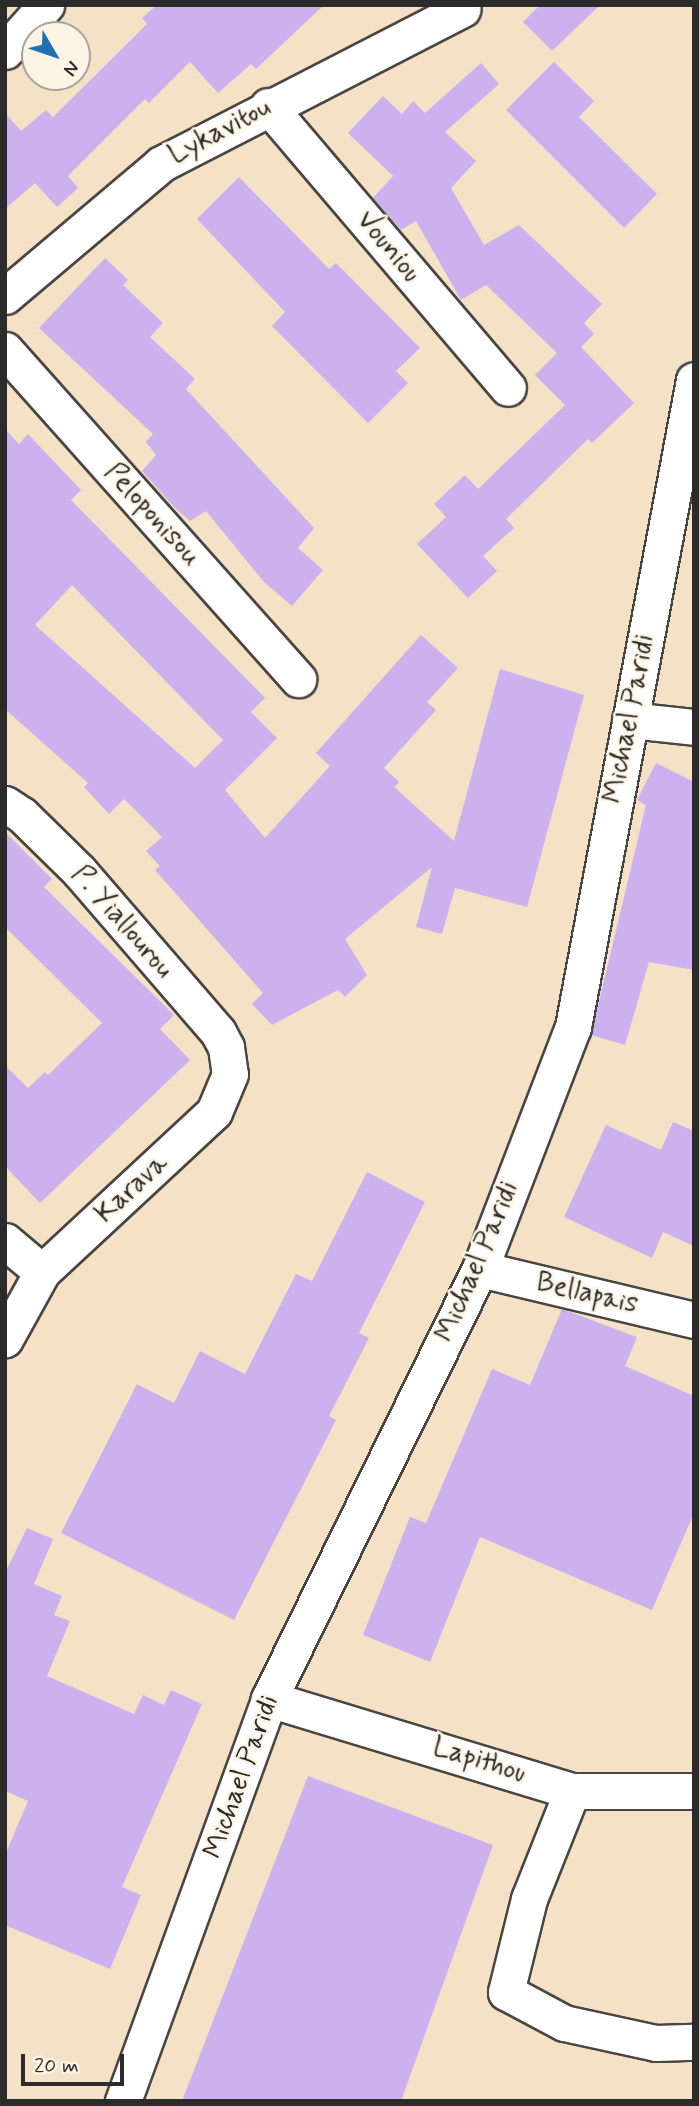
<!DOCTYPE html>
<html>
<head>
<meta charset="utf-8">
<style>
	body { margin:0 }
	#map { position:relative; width:699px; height:2106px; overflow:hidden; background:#f5e1c5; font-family:Mynerve,sans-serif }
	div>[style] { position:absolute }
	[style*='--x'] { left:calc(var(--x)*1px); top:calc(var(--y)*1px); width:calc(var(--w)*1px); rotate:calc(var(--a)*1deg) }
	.building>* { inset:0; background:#ccb1ef }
	.roads { filter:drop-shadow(2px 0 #494642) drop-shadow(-2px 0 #494642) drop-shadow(0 2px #494642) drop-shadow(0 -2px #494642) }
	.street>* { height:35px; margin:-17.5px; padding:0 17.5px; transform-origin:17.5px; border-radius:17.5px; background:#fff }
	span { translate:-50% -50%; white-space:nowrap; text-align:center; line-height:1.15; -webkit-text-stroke:5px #fcf5e5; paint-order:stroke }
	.street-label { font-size:28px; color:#2b2b2b }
	.frame { position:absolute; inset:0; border:7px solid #2b2b2b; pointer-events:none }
	.north { position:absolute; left:21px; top:21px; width:70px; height:70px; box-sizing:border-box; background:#fcf5e5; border:2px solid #a8a49b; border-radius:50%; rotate:129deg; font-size:19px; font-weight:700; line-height:28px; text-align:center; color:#2b2b2b }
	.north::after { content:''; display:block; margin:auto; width:24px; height:32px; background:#1f6fb2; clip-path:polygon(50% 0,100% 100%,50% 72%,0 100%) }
	.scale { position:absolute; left:21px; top:2054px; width:103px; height:32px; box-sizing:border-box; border:4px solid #2b2b2b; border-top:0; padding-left:9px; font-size:21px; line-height:24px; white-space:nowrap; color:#2b2b2b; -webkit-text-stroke:5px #fcf5e5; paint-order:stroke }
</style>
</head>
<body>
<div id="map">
	<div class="building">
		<i style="clip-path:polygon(157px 5px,324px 5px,256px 69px,251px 64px,218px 93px,190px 62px,149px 103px,145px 99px,68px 176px,78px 188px,57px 207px,35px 183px,5px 209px,5px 113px,21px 131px,46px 110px,53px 117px,147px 24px,142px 18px)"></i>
		<i style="clip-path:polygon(540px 5px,600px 5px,552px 51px,523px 22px)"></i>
		<i style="clip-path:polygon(554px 62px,594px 101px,579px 117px,657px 194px,624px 228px,506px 110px)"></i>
		<i style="clip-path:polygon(481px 63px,499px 84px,445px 132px,476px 161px,451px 188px,484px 245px,519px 225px,602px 304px,584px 323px,594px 334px,581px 347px,634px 403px,592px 443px,588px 439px,506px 519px,514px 528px,483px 556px,497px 571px,468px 598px,417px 544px,446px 517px,434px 504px,465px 475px,478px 489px,565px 405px,535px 375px,557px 353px,486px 285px,461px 300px,416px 221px,401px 230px,373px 198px,393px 176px,348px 133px,383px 96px,402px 114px,413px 101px,425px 113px)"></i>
		<i style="clip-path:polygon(239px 177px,329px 269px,336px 263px,420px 348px,396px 371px,408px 383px,368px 423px,272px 326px,285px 312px,197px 219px)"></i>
		<i style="clip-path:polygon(105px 258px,128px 280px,123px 285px,163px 323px,150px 337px,195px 379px,186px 389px,314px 528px,298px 548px,323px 570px,292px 606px,264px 582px,206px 511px,190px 521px,174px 507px,142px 471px,156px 455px,146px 442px,153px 434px,39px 328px)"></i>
		<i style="clip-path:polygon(evenodd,5px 429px,19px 444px,28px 434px,81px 490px,71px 500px,265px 698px,251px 712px,277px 738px,225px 790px,265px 838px,330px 766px,316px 753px,421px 635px,458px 668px,427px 702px,436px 710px,384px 768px,399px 782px,394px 787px,454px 841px,500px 669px,584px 695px,527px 907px,455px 888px,442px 934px,416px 927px,432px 867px,345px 939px,367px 975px,345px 997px,338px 990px,272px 1025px,252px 1004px,263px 993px,155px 870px,160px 866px,146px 851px,162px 837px,124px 799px,109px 814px,84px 787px,88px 783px,5px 709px,5px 429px,72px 585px,223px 740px,195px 768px,35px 625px,72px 585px)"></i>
		<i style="clip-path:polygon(656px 763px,694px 782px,694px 970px,649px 962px,625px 1045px,591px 1035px,646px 805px,637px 800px)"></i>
		<i style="clip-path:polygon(5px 832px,52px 879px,44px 887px,174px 1015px,160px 1029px,190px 1060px,40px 1203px,5px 1166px,5px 1065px,28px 1088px,45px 1072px,48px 1075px,102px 1023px,5px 927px)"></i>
		<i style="clip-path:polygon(673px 1122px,694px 1131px,694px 1246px,663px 1232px,652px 1258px,564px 1217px,606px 1125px,661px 1150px)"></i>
		<i style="clip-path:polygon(367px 1172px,425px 1202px,359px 1333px,369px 1338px,329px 1416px,336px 1420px,234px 1620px,61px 1533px,137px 1384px,174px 1403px,200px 1351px,245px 1374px,296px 1274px,312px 1281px)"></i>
		<i style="clip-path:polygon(562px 1309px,637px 1337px,625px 1366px,694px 1396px,694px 1513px,652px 1610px,480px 1537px,430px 1662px,363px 1635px,410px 1517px,426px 1523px,492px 1369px,530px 1385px)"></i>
		<i style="clip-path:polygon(27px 1528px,53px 1539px,34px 1584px,62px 1596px,54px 1615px,70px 1621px,47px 1676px,134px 1714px,143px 1695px,164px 1705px,171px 1690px,202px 1704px,122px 1887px,141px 1895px,110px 1969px,5px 1925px,5px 1855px,28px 1801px,5px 1791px,5px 1573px)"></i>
		<i style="clip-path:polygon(308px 1776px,493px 1845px,401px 2101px,182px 2101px)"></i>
	</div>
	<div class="roads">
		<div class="street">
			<i style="--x:5;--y:51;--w:62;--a:-48.3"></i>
			<i style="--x:268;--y:106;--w:370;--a:49.6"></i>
			<i style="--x:5;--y:296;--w:204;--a:-40.2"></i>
			<i style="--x:161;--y:164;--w:339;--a:-27.2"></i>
			<i style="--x:5;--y:350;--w:441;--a:48.3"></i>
			<i style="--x:630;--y:720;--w:64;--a:6.2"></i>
			<i style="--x:5;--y:804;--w:20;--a:33"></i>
			<i style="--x:22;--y:815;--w:80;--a:44.5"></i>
			<i style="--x:79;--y:871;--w:213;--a:49.2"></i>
			<i style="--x:218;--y:1032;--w:17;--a:62"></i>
			<i style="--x:226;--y:1047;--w:27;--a:82"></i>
			<i style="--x:230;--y:1074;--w:41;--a:112.8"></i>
			<i style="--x:214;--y:1112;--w:235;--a:137.1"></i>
			<i style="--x:42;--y:1272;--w:77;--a:118.9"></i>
			<i style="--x:5;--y:1241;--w:48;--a:40"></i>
			<i style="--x:480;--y:1269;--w:220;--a:13.4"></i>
			<i style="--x:269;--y:1699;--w:317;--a:16.9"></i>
			<i style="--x:572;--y:1791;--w:122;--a:0"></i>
			<i style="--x:572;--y:1791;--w:116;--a:111.7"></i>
			<i style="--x:529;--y:1899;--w:96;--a:103.9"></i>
			<i style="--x:506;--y:1992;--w:66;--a:28.1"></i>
			<i style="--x:564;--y:2023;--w:94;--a:12.3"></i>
			<i style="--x:656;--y:2043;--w:38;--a:-2"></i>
			<i style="--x:123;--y:2101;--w:428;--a:-70"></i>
			<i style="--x:269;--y:1699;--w:479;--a:-63.9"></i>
			<i style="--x:480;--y:1269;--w:259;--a:-69"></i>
			<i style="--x:573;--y:1027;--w:658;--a:-79.41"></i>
		</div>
	</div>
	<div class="street-label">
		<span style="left:220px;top:132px;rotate:-28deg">Lykavitou</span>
		<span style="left:388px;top:247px;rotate:50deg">Vouniou</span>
		<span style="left:152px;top:515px;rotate:48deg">Peloponisou</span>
		<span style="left:630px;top:719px;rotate:-79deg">Michael Paridi</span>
		<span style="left:122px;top:922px;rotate:49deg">P. Yiallourou</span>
		<span style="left:132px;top:1189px;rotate:-43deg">Karava</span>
		<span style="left:478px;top:1262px;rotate:-67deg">Michael Paridi</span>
		<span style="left:587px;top:1294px;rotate:13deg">Bellapais</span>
		<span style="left:479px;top:1761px;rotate:17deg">Lapithou</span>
		<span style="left:242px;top:1777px;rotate:-70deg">Michael Paridi</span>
	</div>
	<div class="frame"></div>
	<div class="north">N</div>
	<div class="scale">20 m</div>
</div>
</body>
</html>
